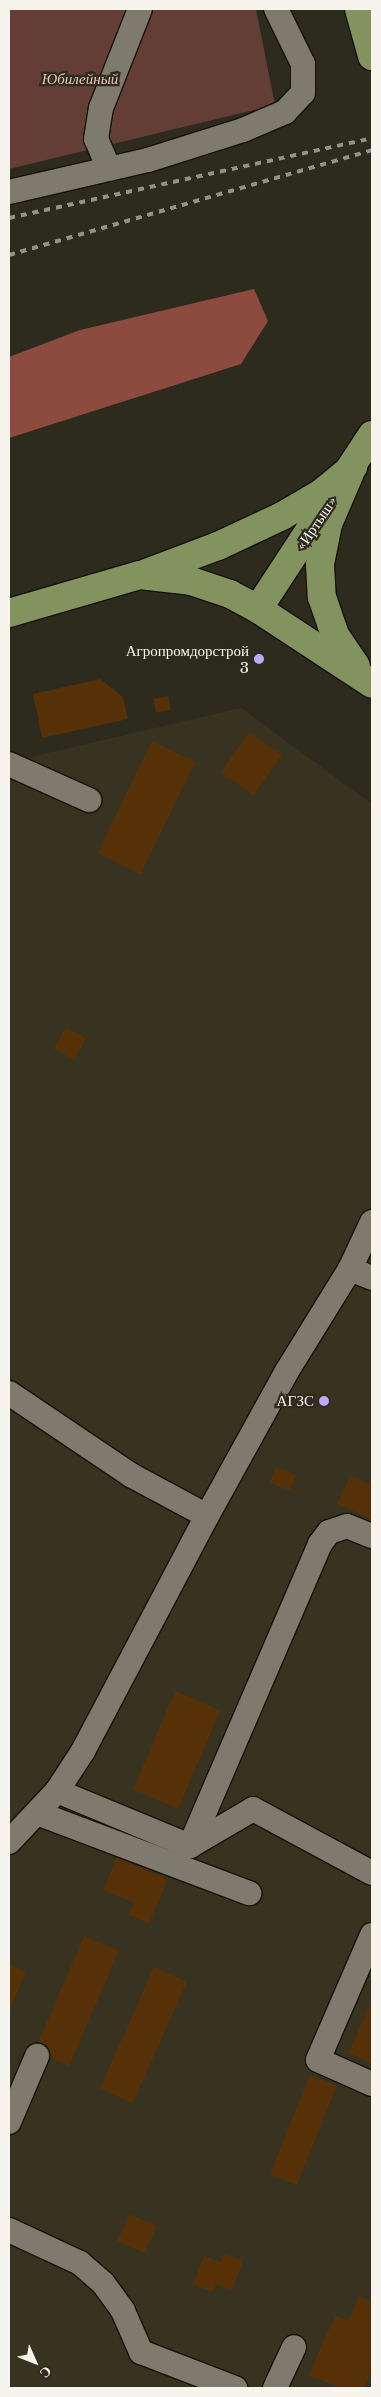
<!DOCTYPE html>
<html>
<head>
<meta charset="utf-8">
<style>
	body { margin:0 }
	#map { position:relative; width:381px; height:2397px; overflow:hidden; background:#2d2a1e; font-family:"Libre Baskerville",serif }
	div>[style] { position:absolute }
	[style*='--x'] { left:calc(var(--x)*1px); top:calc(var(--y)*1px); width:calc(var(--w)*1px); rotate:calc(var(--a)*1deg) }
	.built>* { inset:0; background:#383321 }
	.green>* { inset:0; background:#643d36 }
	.forest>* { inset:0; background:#8d4a3e }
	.building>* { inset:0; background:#563107; transform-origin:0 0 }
	.roads { filter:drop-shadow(1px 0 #151208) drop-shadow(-1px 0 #151208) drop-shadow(0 1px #151208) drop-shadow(0 -1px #151208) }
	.minor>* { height:24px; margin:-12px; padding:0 12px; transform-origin:12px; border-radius:12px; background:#7e7a6d }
	.major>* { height:28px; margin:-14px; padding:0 14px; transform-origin:14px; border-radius:14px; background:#83935f }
	.rail>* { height:4px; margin-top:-2px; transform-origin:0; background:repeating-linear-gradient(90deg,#949288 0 6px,transparent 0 12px) }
	.dots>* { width:14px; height:14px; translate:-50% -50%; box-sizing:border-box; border:2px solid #2d2a1e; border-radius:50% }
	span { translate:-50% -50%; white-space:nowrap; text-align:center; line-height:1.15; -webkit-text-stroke:4.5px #2d2a1e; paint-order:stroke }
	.park-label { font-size:15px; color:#f1c7be; font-style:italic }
	.street-label { font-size:15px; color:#f6f4ec }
	.poi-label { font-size:15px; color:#f6f4ec }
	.right { translate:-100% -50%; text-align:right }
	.frame { position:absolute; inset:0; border:10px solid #f6f4ec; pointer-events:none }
	.north { position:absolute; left:10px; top:2337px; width:50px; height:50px; -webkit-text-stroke:4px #2d2a1e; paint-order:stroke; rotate:134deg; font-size:14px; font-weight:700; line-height:20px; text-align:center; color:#f6f4ec }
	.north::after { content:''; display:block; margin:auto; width:18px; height:22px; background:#f6f4ec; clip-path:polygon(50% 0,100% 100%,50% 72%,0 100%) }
</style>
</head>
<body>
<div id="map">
	<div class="built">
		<i style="clip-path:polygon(241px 708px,372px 804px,372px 2388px,9px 2388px,9px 762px)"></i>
	</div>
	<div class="green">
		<i style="clip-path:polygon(9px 9px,256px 9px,275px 105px,9px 169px)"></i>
	</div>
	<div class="forest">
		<i style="clip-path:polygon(254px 289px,268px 321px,241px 364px,9px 438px,9px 357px,80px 330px)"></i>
	</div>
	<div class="building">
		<i style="clip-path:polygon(100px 679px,123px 697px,128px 719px,42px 738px,33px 694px)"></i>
		<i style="left:168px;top:696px;width:14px;height:15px;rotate:78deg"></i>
		<i style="left:249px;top:732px;width:40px;height:49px;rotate:35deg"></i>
		<i style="left:152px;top:741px;width:48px;height:125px;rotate:26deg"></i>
		<i style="left:66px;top:1027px;width:23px;height:25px;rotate:29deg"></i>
		<i style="left:276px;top:1467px;width:22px;height:17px;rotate:22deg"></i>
		<i style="clip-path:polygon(350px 1476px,372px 1485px,372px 1519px,337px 1504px)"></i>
		<i style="left:175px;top:1691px;width:49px;height:107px;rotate:23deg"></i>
		<i style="clip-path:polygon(117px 1858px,168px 1879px,149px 1923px,129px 1915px,134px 1903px,103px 1890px)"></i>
		<i style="clip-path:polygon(84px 1936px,119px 1951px,69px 2066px,50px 2057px,48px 2047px,38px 2043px)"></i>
		<i style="clip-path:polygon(9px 1964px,26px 1972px,9px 2012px)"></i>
		<i style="left:154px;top:1967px;width:36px;height:133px;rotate:24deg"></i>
		<i style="clip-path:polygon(372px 1999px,372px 2063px,349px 2053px)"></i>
		<i style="left:310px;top:2075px;width:29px;height:107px;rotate:22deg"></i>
		<i style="left:129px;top:2214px;width:30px;height:30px;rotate:23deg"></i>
		<i style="clip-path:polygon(224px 2254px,243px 2261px,232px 2290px,216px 2284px,213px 2292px,193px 2285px,204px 2256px,221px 2262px)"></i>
		<i style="clip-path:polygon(359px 2296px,372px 2302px,372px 2369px,364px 2388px,340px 2388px,309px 2375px,335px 2315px,348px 2321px)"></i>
	</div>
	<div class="roads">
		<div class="minor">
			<i style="--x:109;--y:169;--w:33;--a:-113"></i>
			<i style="--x:96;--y:139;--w:31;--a:-81"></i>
			<i style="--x:101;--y:108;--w:106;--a:-68.5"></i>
			<i style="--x:9;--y:192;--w:143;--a:-13"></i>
			<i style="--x:148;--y:160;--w:100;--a:-17.5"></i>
			<i style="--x:243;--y:130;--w:46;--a:-23.2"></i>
			<i style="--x:285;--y:112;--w:26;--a:-47"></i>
			<i style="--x:303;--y:93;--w:29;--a:-90"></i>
			<i style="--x:303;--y:64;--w:61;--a:-116.1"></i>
			<i style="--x:9;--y:764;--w:88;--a:24.2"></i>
			<i style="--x:350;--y:1269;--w:24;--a:22"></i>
			<i style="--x:9;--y:1393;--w:147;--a:33.9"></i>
			<i style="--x:131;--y:1475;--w:86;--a:28.3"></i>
			<i style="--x:57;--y:1791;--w:144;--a:22.5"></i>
			<i style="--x:190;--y:1846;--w:73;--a:-30.4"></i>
			<i style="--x:253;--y:1809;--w:135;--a:28.3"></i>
			<i style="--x:37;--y:1813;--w:227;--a:20.7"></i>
			<i style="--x:9;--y:1842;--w:70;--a:-46.7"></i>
			<i style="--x:57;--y:1791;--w:48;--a:-57"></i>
			<i style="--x:83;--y:1751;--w:266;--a:-62.2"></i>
			<i style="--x:207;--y:1516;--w:166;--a:-61.1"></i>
			<i style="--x:287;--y:1371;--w:120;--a:-58.3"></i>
			<i style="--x:350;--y:1269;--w:52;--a:-64.9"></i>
			<i style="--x:190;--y:1846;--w:329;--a:-66.7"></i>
			<i style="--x:320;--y:1544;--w:15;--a:-53"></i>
			<i style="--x:329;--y:1532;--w:19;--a:-18"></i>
			<i style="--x:347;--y:1526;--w:27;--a:22"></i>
			<i style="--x:372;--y:1935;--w:136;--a:113.4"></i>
			<i style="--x:318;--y:2060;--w:59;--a:24"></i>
			<i style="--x:9;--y:2122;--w:72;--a:-67"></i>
			<i style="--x:9;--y:2230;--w:78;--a:24.9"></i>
			<i style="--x:80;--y:2263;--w:30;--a:41"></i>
			<i style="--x:103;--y:2283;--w:34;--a:54"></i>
			<i style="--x:123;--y:2311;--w:45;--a:66.3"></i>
			<i style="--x:141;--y:2352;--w:101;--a:21"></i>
			<i style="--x:275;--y:2388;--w:45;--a:-65.1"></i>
		</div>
		<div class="major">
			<i style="--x:359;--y:9;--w:49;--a:74.5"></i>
			<i style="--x:350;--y:473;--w:56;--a:113.3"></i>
			<i style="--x:328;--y:524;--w:41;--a:101.3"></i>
			<i style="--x:320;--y:564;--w:33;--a:87"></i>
			<i style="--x:322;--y:597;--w:40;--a:71.1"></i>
			<i style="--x:335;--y:635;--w:37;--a:56"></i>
			<i style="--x:146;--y:573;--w:77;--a:-20.6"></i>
			<i style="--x:218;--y:546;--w:71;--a:-25.1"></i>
			<i style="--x:282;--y:516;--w:44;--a:-30.1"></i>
			<i style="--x:320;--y:494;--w:43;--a:-39.3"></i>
			<i style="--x:258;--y:609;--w:208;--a:-56.8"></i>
			<i style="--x:9;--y:613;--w:136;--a:-16.2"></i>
			<i style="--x:140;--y:575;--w:51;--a:6.7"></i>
			<i style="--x:191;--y:581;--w:41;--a:18.4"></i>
			<i style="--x:230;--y:594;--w:32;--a:28"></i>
			<i style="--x:258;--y:609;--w:136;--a:33.3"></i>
		</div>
	</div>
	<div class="rail">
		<i style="--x:9;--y:218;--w:372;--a:-12.4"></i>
		<i style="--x:9;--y:255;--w:378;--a:-16.1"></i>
	</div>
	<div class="dots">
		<i style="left:259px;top:659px;background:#bea9f4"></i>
		<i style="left:324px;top:1401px;background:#bea9f4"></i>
	</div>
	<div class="park-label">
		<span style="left:80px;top:79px">Юбилейный</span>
	</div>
	<div class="street-label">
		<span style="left:316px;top:523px;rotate:-56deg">«Иртыш»</span>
	</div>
	<div class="poi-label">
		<span class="right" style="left:249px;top:659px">Агропромдорстрой<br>3</span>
		<span class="right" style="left:314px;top:1401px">АГЗС</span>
	</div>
	<div class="frame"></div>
	<div class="north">С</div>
</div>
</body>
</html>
